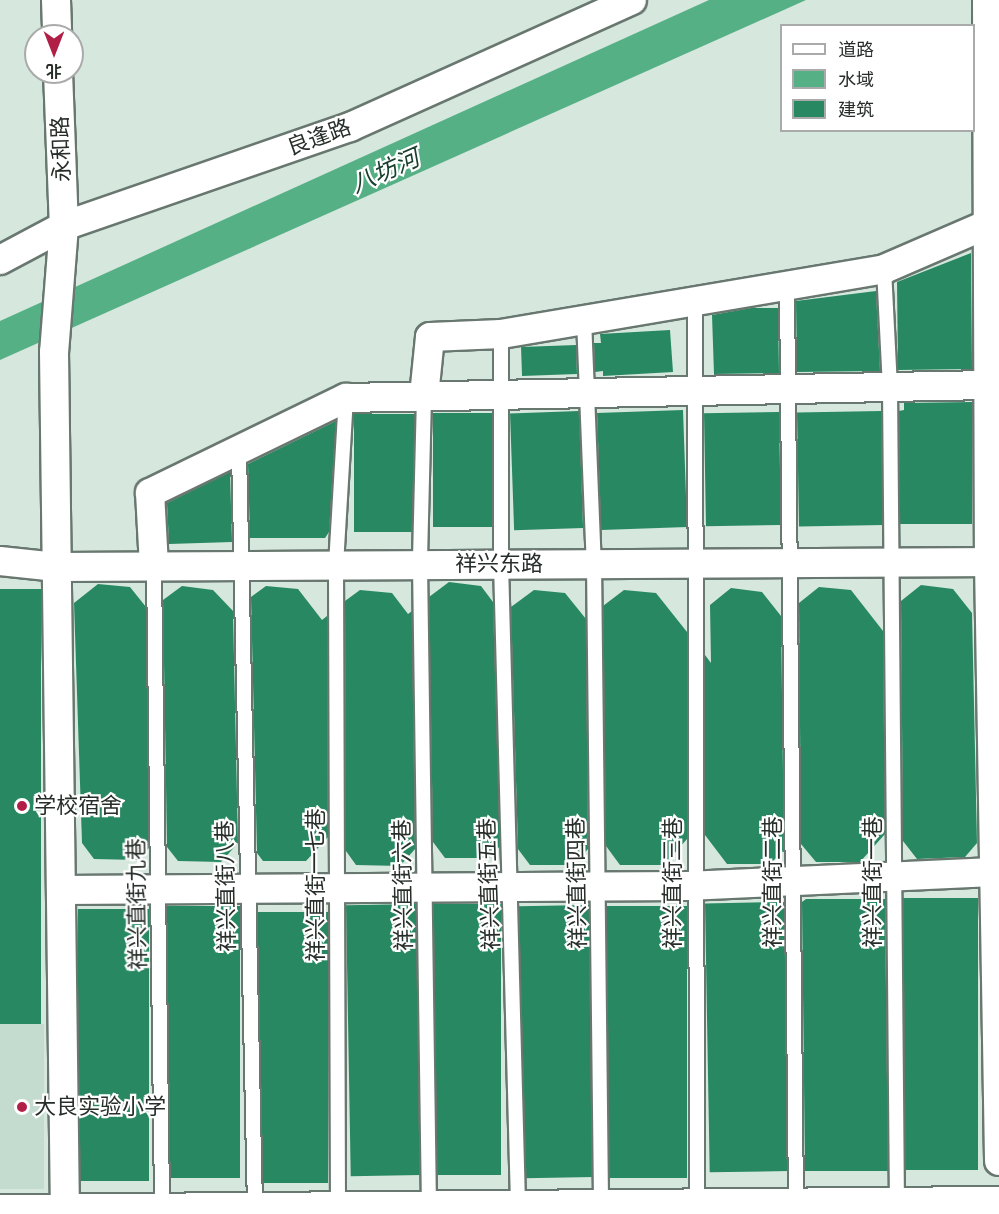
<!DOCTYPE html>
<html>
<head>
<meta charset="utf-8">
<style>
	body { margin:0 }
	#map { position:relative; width:999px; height:1214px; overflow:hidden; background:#d6e7dd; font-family:Jost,"Noto Sans SC",sans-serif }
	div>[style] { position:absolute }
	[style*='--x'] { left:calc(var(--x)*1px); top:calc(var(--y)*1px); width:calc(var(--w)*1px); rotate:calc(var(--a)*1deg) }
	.built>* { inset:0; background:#c4dbcf; transform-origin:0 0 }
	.water>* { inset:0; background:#56b086 }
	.building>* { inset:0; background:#288861; transform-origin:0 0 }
	.roads { filter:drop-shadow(2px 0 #68776f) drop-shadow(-2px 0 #68776f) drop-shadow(0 2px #68776f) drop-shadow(0 -2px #68776f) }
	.lane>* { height:14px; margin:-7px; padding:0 7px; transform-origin:7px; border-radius:7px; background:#fff }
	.street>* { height:28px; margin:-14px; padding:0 14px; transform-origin:14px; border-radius:14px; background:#fff }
	.dots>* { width:16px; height:16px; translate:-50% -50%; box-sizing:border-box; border:3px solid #fff; border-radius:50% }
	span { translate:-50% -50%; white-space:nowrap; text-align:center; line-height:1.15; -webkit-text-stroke:4.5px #fff; paint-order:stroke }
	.street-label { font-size:22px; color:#272e2a }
	.poi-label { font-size:22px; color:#272e2a }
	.left { translate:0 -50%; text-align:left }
	.water-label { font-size:24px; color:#19402e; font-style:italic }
	.legend { position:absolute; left:780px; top:24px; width:195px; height:108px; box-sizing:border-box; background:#fff; border:2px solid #a9abaa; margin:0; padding:8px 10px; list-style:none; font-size:18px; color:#272e2a }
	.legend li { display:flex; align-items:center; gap:12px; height:30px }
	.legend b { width:30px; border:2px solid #a9abaa }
	.north { position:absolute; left:24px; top:24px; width:60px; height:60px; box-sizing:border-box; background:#fff; border:2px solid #a9abaa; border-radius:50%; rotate:180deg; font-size:16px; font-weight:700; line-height:24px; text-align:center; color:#272e2a }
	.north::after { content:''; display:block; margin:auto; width:21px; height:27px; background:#b11f47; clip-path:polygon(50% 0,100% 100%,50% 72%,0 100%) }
</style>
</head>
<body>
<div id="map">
	<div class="built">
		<i style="left:0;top:1024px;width:44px;height:165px"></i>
	</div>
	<div class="water">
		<i style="clip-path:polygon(709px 0,806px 0,0 360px,0 321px)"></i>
	</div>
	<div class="building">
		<i style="clip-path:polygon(971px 253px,972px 369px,898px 370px,897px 282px)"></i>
		<i style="clip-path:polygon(876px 291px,880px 371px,797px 372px,796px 301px)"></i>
		<i style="clip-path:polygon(751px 308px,778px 308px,779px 373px,714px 374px,712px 315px)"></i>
		<i style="clip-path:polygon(670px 330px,673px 372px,603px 376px,603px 371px,595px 372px,594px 343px,601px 343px,600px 334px)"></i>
		<i style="left:576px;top:345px;width:29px;height:55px;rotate:88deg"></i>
		<i style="clip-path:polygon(972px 402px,972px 524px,900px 524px,899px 411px,904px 410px,904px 403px)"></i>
		<i style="left:683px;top:410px;width:117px;height:86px;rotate:88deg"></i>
		<i style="left:579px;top:411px;width:117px;height:69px;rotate:88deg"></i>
		<i style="left:881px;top:411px;width:114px;height:84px;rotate:89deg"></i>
		<i style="left:779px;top:412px;width:113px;height:75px;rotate:89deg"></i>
		<i style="left:492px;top:413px;width:114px;height:59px;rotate:90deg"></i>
		<i style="left:354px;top:414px;width:61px;height:118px"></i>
		<i style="clip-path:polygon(336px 421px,329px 532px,325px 538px,250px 538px,248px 464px)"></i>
		<i style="clip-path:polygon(230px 472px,232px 542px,169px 544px,167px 503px)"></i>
		<i style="clip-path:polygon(449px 582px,481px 586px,493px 602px,500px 846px,489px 858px,445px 858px,433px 842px,429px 597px)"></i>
		<i style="clip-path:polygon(98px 584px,130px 587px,146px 607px,149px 848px,138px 860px,94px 859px,82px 843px,74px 603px)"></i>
		<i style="clip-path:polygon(921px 585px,953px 589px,972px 613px,977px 843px,965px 857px,917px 859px,903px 841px,901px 601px)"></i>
		<i style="clip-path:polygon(182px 586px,213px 590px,233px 611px,238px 843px,221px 862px,178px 861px,167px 847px,163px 600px)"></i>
		<i style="clip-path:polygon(266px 586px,298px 589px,322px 620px,327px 616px,328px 837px,306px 861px,263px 861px,257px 853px,251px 597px)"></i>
		<i style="clip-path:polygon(819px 587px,851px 590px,883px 631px,885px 834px,860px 862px,816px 862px,801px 844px,799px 603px)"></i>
		<i style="clip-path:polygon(731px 588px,762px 592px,781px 616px,784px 850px,770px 864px,727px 864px,705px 835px,705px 655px,711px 663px,710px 605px)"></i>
		<i style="left:0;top:589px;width:41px;height:435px"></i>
		<i style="clip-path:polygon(360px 590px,392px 593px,408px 614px,412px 611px,415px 849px,400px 866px,356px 865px,346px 851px,345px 601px)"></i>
		<i style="clip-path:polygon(534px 590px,565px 593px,586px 619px,588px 849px,573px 865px,530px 865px,518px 849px,511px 607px)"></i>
		<i style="clip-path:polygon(624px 590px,656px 593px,687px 632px,687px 839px,664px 865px,620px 865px,606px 846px,603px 606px)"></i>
		<i style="left:978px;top:898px;width:272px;height:75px;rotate:90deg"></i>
		<i style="clip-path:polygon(806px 899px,885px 899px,888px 1171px,805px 1171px,802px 902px)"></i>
		<i style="left:784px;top:902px;width:269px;height:79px;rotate:89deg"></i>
		<i style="left:416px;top:904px;width:271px;height:70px;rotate:89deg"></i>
		<i style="left:434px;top:904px;width:67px;height:271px"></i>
		<i style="left:589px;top:905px;width:272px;height:70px;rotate:89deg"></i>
		<i style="left:167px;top:906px;width:73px;height:272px"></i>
		<i style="left:687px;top:906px;width:272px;height:80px;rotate:90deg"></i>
		<i style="left:78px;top:909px;width:71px;height:272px"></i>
		<i style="left:258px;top:912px;width:70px;height:271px"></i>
	</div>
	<div class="roads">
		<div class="lane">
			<i style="--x:884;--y:269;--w:119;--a:87.1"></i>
			<i style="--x:890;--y:388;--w:813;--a:89.51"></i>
			<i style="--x:787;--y:286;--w:916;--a:89.44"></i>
			<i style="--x:695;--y:301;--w:902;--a:89.87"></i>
			<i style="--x:584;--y:319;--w:244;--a:87.7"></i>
			<i style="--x:594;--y:563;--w:640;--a:89.37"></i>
			<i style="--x:501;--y:334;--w:229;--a:90"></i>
			<i style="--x:501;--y:563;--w:641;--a:88.48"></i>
			<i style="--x:424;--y:396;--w:168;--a:91.4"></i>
			<i style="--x:420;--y:564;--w:641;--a:89.2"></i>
			<i style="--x:239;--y:450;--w:755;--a:88.79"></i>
			<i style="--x:154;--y:566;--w:640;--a:89.28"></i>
			<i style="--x:338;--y:1205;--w:640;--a:-90.18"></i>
			<i style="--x:336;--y:565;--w:167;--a:-86.6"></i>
		</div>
		<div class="street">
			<i style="--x:56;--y:0;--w:36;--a:88"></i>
			<i style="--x:987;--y:0;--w:562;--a:89.8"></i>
			<i style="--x:989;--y:562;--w:599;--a:89.04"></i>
			<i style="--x:58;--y:72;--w:154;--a:87.8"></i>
			<i style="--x:64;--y:226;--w:126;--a:94.5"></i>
			<i style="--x:54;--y:352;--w:862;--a:89.27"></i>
			<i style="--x:0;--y:260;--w:72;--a:-28"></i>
			<i style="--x:64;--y:226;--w:303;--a:-19.1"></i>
			<i style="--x:350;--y:127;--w:309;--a:-24.2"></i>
			<i style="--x:424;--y:396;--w:59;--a:-84.2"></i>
			<i style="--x:430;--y:337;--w:71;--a:-2.4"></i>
			<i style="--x:501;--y:334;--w:388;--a:-9.6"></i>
			<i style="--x:884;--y:269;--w:113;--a:-23.4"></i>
			<i style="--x:0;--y:561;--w:57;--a:6"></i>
			<i style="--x:57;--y:567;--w:942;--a:-0.3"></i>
			<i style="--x:154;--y:566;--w:73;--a:-93.1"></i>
			<i style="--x:150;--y:493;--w:218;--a:-25.9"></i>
			<i style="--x:346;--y:398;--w:642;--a:-1.16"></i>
			<i style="--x:61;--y:890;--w:626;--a:-0.37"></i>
			<i style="--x:687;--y:886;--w:312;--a:-2.6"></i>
			<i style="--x:0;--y:1209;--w:999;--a:-0.46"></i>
		</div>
	</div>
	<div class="dots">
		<i style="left:22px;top:806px;background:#b11f47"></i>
		<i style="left:22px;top:1107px;background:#b11f47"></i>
	</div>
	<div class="street-label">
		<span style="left:319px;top:137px;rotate:-20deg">良逢路</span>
		<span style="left:61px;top:149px;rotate:-92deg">永和路</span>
		<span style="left:499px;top:564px">祥兴东路</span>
		<span style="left:773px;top:882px;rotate:-90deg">祥兴直街二巷</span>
		<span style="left:873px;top:882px;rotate:-90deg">祥兴直街一巷</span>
		<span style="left:577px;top:883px;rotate:-91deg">祥兴直街四巷</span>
		<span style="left:673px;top:883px;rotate:-90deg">祥兴直街三巷</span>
		<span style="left:489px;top:884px;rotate:-92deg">祥兴直街五巷</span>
		<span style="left:316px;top:885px;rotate:-90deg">祥兴直街一七巷</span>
		<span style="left:403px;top:885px;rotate:-91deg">祥兴直街六巷</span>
		<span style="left:226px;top:886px;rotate:-91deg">祥兴直街八巷</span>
		<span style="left:137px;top:904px;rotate:-91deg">祥兴直街九巷</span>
	</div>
	<div class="poi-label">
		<span class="left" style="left:34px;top:806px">学校宿舍</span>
		<span class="left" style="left:34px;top:1107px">大良实验小学</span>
	</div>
	<div class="water-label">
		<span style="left:385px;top:171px;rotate:-24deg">八坊河</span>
	</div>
	<ul class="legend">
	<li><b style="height:8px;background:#fff"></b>道路</li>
	<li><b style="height:16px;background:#56b086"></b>水域</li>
	<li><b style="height:16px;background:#288861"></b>建筑</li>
	</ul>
	<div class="north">北</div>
</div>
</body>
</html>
